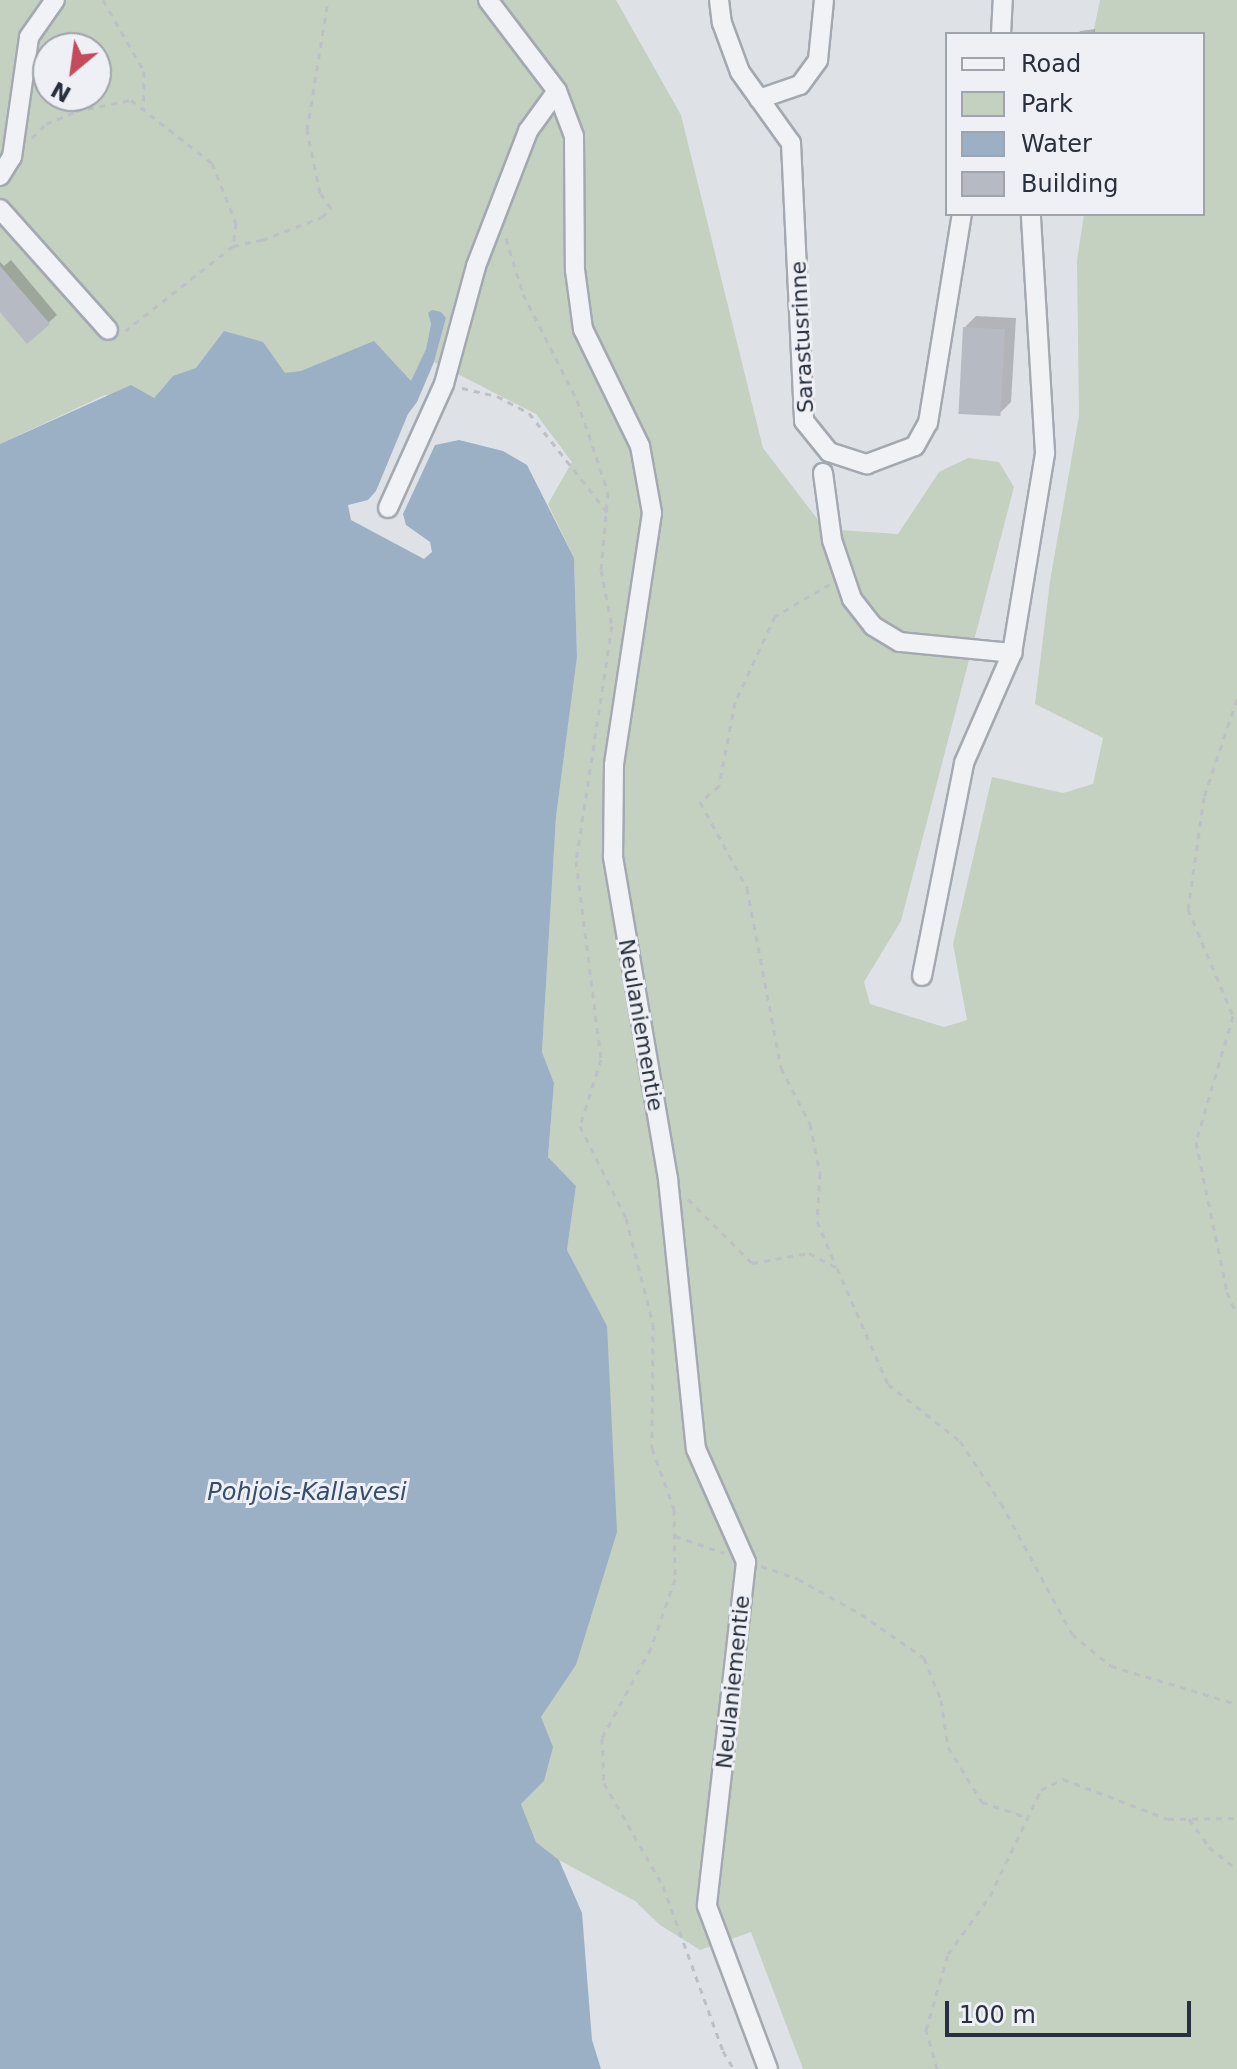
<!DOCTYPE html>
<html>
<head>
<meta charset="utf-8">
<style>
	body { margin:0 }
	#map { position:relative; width:1237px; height:2069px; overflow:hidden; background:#dee2e7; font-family:"DejaVu Sans",sans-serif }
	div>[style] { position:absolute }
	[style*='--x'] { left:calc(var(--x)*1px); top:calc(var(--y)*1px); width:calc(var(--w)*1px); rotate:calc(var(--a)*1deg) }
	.green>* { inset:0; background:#c4d0c0 }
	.water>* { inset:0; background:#9bafc5 }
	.shadow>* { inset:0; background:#0003 }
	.building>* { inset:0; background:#b6bbc3; transform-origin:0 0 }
	.path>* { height:3px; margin-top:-1.5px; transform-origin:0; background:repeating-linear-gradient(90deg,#bdc0c5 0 6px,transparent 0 12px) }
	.roads { filter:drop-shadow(2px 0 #a4a9b1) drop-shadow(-2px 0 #a4a9b1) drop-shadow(0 2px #a4a9b1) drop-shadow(0 -2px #a4a9b1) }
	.minor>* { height:18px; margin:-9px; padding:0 9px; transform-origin:9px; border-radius:9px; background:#f1f2f5 }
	span { translate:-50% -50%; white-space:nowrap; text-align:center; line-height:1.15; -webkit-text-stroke:6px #eef0f5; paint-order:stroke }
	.street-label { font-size:22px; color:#28303d }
	.water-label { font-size:24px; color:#354e6e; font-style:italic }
	.legend { position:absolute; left:945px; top:32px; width:260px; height:184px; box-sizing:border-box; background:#eef0f5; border:2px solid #9fa3ab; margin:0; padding:10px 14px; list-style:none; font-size:24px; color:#28303d }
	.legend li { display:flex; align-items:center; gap:16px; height:40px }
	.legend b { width:40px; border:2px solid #9fa3ab }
	.north { position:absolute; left:32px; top:32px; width:80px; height:80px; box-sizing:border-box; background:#eef0f5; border:2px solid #9fa3ab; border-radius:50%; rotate:209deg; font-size:22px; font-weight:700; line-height:32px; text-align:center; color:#28303d }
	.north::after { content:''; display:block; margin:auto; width:28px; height:36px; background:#c54a5b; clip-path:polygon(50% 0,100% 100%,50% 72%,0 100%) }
	.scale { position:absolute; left:945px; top:2001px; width:246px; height:36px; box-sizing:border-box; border:4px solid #28303d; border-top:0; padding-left:10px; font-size:24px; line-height:28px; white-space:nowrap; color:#28303d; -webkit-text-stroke:6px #eef0f5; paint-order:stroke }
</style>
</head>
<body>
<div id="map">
	<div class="green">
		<i style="clip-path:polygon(evenodd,0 0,616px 0,681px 115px,763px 448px,825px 529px,898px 534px,939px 472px,968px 458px,999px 462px,1014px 487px,901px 921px,864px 982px,870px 1004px,944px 1027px,967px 1020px,953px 944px,992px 777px,1063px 793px,1093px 784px,1103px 738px,1035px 704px,1050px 581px,1079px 416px,1077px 261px,1084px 214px,1203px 214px,1203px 34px,1093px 34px,1100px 0,1237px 0,1237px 2069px,803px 2069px,751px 1932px,700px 1950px,660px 1925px,635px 1901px,559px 1860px,536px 1842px,521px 1804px,544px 1781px,541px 1717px,576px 1665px,607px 1327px,567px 1250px,576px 1186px,548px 1157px,554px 1083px,542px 1052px,556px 817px,577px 657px,574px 558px,548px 504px,572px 462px,536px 414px,434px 362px,446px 318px,428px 313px,431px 324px,426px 349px,411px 382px,173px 376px,154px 398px,105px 395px,0 444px,0 0,48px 48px,96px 48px,96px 96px,48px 96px,48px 48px)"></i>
	</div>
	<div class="water">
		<i style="clip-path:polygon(432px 310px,441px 312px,446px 318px,434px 362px,417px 402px,408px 414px,376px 491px,368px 500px,348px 505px,351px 520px,424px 559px,432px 552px,430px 542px,406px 525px,403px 514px,435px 445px,459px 440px,503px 451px,527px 465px,574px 558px,577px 657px,556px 817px,542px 1052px,554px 1083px,548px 1157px,576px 1186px,567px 1250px,607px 1326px,617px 1532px,576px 1665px,541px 1717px,553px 1747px,544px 1781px,521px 1804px,536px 1842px,559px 1860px,582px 1913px,592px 2040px,601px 2069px,0 2069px,0 444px,131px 385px,154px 398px,173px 376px,196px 368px,224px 331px,263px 342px,285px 373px,301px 371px,374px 341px,411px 381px,426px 349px,431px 324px,428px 313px)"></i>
	</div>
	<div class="shadow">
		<i style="clip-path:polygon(1095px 29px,1095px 34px,1078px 34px,1080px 31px)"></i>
		<i style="clip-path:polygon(11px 260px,57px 315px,48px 323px,0 309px,0 262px,4px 266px)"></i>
		<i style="clip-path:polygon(976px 316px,1016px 318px,1011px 402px,999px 414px,965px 327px)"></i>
	</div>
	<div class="building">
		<i style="clip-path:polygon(0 266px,50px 324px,27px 344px,0 312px)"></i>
		<i style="left:963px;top:327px;width:42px;height:87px;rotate:3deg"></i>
	</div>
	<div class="path">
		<i style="--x:103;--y:0;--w:82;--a:60"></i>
		<i style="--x:144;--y:71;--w:39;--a:91"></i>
		<i style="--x:32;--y:138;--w:20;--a:-45"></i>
		<i style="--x:46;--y:124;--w:33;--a:-23"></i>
		<i style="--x:76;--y:111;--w:56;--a:-11.3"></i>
		<i style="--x:131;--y:100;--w:103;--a:37.9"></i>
		<i style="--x:212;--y:163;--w:65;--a:68.2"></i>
		<i style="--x:236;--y:223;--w:23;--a:97"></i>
		<i style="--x:233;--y:246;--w:137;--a:141.8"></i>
		<i style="--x:506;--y:238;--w:59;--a:73.1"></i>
		<i style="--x:523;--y:294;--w:119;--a:63"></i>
		<i style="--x:577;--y:400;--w:97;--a:71.4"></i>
		<i style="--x:608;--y:492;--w:78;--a:95.1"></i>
		<i style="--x:601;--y:570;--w:57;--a:78.9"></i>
		<i style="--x:612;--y:626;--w:238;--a:98.7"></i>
		<i style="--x:576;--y:861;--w:200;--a:82.8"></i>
		<i style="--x:601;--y:1059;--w:70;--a:107.4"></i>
		<i style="--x:580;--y:1126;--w:103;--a:63.4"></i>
		<i style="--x:626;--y:1218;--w:109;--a:75.7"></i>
		<i style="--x:653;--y:1324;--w:124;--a:90.5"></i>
		<i style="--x:652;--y:1448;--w:65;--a:70.2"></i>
		<i style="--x:674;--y:1509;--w:70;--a:89.2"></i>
		<i style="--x:675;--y:1579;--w:73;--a:109.2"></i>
		<i style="--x:651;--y:1648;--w:102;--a:118.6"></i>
		<i style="--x:602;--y:1738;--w:45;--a:87.5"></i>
		<i style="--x:604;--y:1783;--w:119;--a:60.2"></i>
		<i style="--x:663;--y:1886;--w:176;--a:70"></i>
		<i style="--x:723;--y:2051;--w:21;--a:59"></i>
		<i style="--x:233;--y:246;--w:30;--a:-12"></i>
		<i style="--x:262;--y:240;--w:64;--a:-21"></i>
		<i style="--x:322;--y:217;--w:13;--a:-45"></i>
		<i style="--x:331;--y:208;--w:19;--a:-126"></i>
		<i style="--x:320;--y:193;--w:64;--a:-101.7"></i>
		<i style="--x:307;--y:130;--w:132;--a:-80.8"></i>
		<i style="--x:462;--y:388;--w:36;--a:13"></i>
		<i style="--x:497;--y:396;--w:36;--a:28"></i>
		<i style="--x:529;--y:413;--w:127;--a:51.7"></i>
		<i style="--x:830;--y:584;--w:64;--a:149.8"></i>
		<i style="--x:775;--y:616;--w:95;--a:114.9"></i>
		<i style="--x:735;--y:702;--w:86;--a:100.8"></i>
		<i style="--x:719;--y:786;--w:25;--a:140"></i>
		<i style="--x:700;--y:802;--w:98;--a:61.3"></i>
		<i style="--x:747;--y:888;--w:183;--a:79.3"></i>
		<i style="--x:781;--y:1068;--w:63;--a:62.6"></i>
		<i style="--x:810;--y:1124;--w:50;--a:78.5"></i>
		<i style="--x:820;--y:1173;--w:48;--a:93.6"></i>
		<i style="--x:817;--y:1221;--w:49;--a:67.1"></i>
		<i style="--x:1237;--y:699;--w:103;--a:108.6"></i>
		<i style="--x:1204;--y:797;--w:113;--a:98.1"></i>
		<i style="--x:1188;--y:909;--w:116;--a:67.2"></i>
		<i style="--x:1233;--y:1016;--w:131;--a:106.4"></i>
		<i style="--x:1196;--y:1142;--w:153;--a:78.3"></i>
		<i style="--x:1227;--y:1292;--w:24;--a:66"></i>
		<i style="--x:688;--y:1199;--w:91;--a:45"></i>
		<i style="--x:752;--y:1263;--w:58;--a:-10"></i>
		<i style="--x:809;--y:1253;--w:32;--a:28"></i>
		<i style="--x:837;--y:1268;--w:127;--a:66.3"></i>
		<i style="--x:888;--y:1384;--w:92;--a:38.4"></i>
		<i style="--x:960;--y:1441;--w:74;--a:56.5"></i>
		<i style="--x:1001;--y:1503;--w:149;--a:61.5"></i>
		<i style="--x:1072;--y:1634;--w:50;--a:39.4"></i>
		<i style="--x:1111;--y:1666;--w:132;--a:16.8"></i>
		<i style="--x:675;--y:1536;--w:52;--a:19.1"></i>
		<i style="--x:761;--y:1566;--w:39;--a:19"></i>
		<i style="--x:798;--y:1579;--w:72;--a:29.1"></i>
		<i style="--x:861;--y:1614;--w:77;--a:34.9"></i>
		<i style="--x:924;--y:1658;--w:45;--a:68"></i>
		<i style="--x:941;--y:1700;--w:48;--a:81.5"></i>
		<i style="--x:948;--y:1747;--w:65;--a:58.3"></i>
		<i style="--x:982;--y:1802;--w:46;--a:18.8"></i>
		<i style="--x:1189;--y:1819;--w:34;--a:54"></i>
		<i style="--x:1209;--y:1847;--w:36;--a:39"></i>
		<i style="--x:937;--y:2069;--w:41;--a:-105.8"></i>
		<i style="--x:926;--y:2030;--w:79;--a:-73.9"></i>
		<i style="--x:948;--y:1954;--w:72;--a:-54.1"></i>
		<i style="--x:990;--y:1896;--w:118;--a:-64.3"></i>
		<i style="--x:1041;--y:1790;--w:25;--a:-27"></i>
		<i style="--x:1063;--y:1779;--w:112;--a:20.9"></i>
		<i style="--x:1168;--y:1819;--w:69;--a:-0.8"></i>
	</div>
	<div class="roads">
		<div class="minor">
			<i style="--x:488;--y:0;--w:114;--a:52.8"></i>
			<i style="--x:557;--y:91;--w:48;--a:69.3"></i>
			<i style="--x:574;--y:136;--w:134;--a:89.6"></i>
			<i style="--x:575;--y:270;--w:60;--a:82.3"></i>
			<i style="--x:583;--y:329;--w:130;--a:64"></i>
			<i style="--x:640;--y:446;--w:68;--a:79.8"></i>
			<i style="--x:652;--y:513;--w:255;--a:98.6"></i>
			<i style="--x:614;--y:765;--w:92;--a:90.6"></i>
			<i style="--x:613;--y:857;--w:327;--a:80.3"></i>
			<i style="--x:668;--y:1179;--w:271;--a:84.1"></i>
			<i style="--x:696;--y:1449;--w:124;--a:66.1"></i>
			<i style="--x:746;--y:1562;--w:346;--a:96.5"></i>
			<i style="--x:707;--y:1906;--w:174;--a:69.5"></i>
			<i style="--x:719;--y:0;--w:23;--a:83"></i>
			<i style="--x:722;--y:23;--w:52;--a:69.8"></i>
			<i style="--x:740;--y:72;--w:87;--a:54.3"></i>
			<i style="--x:791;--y:143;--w:278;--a:87.3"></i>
			<i style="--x:804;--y:421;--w:40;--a:51"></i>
			<i style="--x:829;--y:452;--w:40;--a:18"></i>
			<i style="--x:867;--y:464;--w:51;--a:-20.6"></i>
			<i style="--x:915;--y:446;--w:26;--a:-61"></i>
			<i style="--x:928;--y:423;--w:212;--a:-80.8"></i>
			<i style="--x:1001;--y:34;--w:34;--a:-87"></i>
			<i style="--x:759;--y:99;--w:43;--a:-18.9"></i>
			<i style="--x:800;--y:85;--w:31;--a:-54"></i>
			<i style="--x:818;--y:60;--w:60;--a:-84.3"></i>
			<i style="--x:0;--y:176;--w:22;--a:-58"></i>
			<i style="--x:12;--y:157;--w:121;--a:-81.9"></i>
			<i style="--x:29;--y:37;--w:45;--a:-54.9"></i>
			<i style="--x:0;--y:209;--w:162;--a:48.2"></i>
			<i style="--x:823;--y:473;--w:68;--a:82.3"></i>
			<i style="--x:832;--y:540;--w:62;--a:71.3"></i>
			<i style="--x:852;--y:599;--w:34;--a:52"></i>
			<i style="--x:873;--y:626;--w:31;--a:31"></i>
			<i style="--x:900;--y:642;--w:113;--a:5.6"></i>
			<i style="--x:388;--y:508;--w:136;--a:-65.7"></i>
			<i style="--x:444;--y:384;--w:122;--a:-74.8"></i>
			<i style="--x:476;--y:266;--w:145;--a:-68.9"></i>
			<i style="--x:528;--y:131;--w:49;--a:-54.1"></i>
			<i style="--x:922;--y:976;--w:217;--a:-78.8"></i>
			<i style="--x:964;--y:763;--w:120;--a:-66.4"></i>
			<i style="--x:1012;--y:653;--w:203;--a:-80.6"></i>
			<i style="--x:1045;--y:453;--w:239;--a:-93.4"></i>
		</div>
	</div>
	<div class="street-label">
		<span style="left:802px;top:337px;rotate:-93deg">Sarastusrinne</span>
		<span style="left:641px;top:1025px;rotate:80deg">Neulaniementie</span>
		<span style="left:733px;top:1682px;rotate:-84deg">Neulaniementie</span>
	</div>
	<div class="water-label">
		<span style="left:307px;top:1493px">Pohjois-Kallavesi</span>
	</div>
	<ul class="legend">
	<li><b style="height:10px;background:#f1f2f5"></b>Road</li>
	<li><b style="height:22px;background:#c4d0c0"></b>Park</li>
	<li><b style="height:22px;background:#9bafc5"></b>Water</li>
	<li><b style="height:22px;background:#b6bbc3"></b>Building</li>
	</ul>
	<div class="north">N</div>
	<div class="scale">100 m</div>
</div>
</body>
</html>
